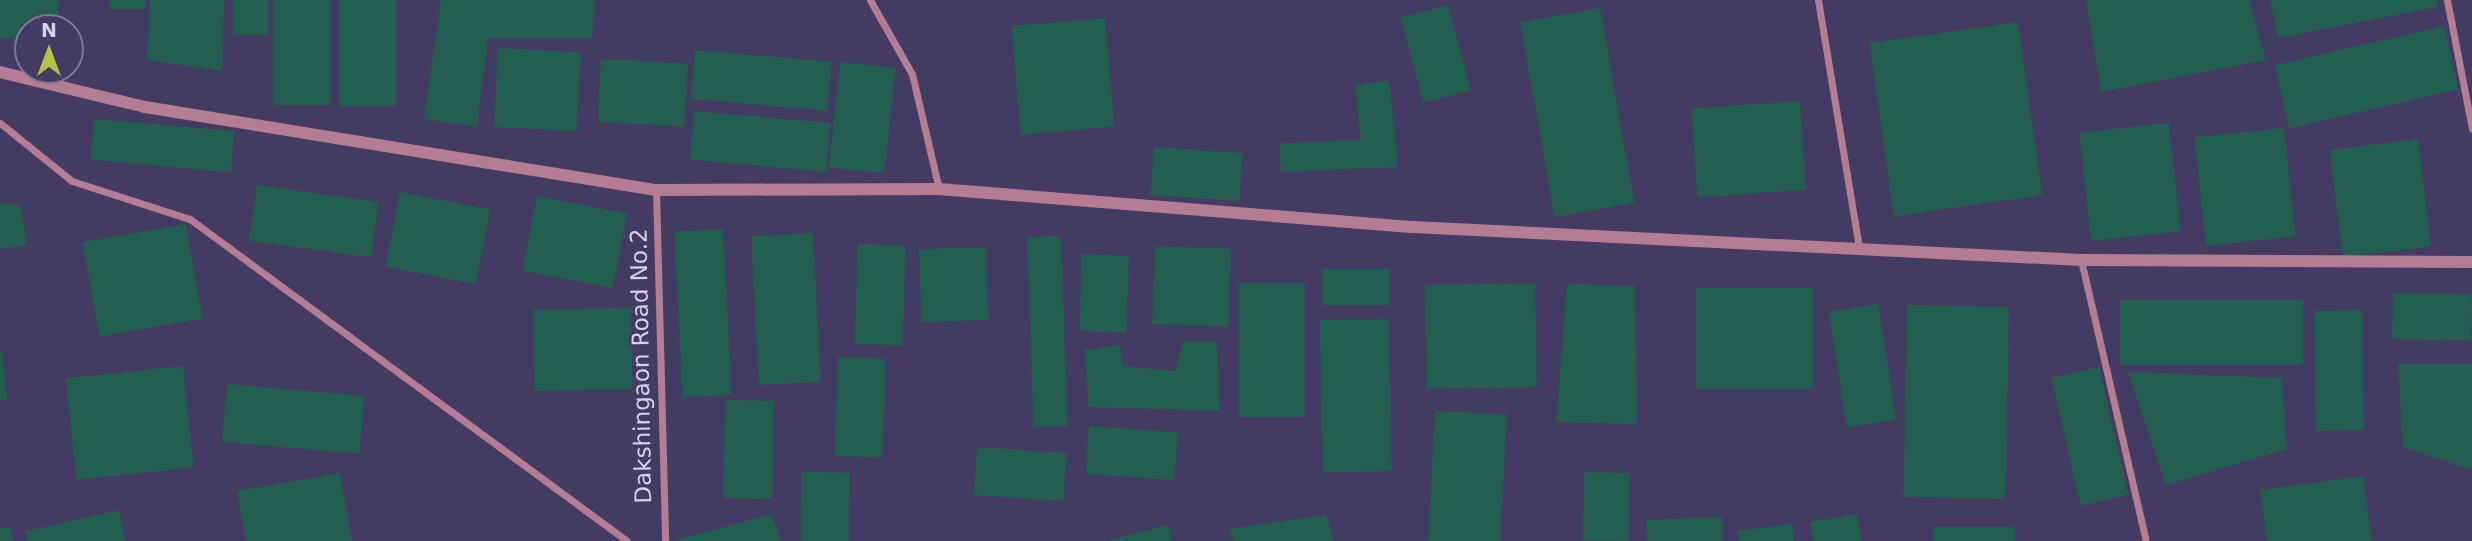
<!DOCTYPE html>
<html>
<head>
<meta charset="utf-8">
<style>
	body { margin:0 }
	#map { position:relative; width:2472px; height:541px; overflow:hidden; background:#443b63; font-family:"DejaVu Sans",sans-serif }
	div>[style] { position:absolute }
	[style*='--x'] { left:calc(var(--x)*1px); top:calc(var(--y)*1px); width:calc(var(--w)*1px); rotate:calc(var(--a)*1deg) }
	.building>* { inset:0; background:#225f50; transform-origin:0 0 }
	.minor>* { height:7px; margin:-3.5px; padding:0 3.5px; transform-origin:3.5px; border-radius:3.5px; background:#b57d93 }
	.tertiary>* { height:12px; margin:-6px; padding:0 6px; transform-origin:6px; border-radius:6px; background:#b57d93 }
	span { translate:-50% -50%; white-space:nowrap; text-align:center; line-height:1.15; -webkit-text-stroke:7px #443b63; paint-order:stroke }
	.street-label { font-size:23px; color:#d6d2ea }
	.north { position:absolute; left:14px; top:14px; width:70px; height:70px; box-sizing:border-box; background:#443b63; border:2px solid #7e7799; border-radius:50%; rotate:0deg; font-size:19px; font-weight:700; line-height:28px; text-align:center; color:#d6d2ea }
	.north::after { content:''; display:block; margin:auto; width:24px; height:32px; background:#b6c148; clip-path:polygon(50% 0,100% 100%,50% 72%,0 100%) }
</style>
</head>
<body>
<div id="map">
	<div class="building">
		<i style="clip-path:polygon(0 0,58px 0,59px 28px,28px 28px,28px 38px,0 38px)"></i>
		<i style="left:109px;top:0;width:36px;height:9px"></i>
		<i style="clip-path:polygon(150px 0,224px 0,222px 71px,147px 60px)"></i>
		<i style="left:233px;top:0;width:35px;height:35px"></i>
		<i style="left:273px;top:0;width:57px;height:105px"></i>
		<i style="left:339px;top:0;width:57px;height:106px"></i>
		<i style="clip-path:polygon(441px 0,595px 0,592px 38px,488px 38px,477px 127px,424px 119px)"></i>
		<i style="clip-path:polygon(2086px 0,2249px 0,2266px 60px,2101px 92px)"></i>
		<i style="clip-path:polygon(2270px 0,2437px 0,2438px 7px,2278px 38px)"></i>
		<i style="left:1448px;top:5px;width:88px;height:49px;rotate:75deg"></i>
		<i style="left:1600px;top:8px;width:198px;height:81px;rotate:80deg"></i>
		<i style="left:1105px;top:18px;width:109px;height:94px;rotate:85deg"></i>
		<i style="left:2018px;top:22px;width:175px;height:150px;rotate:82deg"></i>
		<i style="left:2444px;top:26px;width:65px;height:174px;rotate:77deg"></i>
		<i style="left:498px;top:48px;width:83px;height:79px;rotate:3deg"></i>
		<i style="left:695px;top:50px;width:137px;height:49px;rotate:5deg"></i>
		<i style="left:601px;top:59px;width:87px;height:63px;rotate:3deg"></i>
		<i style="left:840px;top:62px;width:56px;height:106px;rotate:6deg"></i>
		<i style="clip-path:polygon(1389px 81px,1398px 167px,1281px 172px,1279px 143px,1361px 140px,1355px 85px)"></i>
		<i style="left:1800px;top:101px;width:89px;height:109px;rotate:86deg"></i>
		<i style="left:694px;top:111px;width:137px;height:49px;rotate:5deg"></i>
		<i style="left:94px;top:119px;width:141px;height:41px;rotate:5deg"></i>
		<i style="left:2169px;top:123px;width:109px;height:90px;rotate:84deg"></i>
		<i style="left:2284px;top:128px;width:109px;height:90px;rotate:84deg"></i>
		<i style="left:2418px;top:139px;width:108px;height:89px;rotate:83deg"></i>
		<i style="left:1154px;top:147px;width:89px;height:48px;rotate:4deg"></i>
		<i style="left:257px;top:185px;width:123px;height:56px;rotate:8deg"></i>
		<i style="left:400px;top:192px;width:92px;height:76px;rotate:11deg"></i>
		<i style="left:537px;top:196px;width:92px;height:76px;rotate:11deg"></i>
		<i style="clip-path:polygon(0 203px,21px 206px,27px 245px,0 249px)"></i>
		<i style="left:186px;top:224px;width:96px;height:105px;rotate:80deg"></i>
		<i style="left:723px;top:229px;width:166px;height:49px;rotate:87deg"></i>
		<i style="left:813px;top:233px;width:149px;height:62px;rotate:87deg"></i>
		<i style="left:1061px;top:236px;width:190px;height:34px;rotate:88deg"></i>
		<i style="left:858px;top:244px;width:48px;height:100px;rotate:2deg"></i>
		<i style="left:1155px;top:246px;width:76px;height:78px;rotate:2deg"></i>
		<i style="left:986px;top:247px;width:73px;height:67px;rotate:88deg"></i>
		<i style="left:1082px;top:254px;width:47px;height:77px;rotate:2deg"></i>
		<i style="left:1322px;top:269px;width:68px;height:36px"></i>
		<i style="left:1239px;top:283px;width:66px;height:134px"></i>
		<i style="left:1535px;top:283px;width:104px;height:110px;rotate:89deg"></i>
		<i style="clip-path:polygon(1567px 284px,1635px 286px,1637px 424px,1556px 422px)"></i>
		<i style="left:1696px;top:288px;width:117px;height:101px"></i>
		<i style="left:2393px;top:293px;width:79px;height:46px;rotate:1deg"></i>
		<i style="left:2120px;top:300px;width:183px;height:65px"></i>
		<i style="left:1878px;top:304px;width:117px;height:50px;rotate:81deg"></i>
		<i style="left:1907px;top:305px;width:102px;height:192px;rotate:1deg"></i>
		<i style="left:631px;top:308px;width:81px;height:98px;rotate:89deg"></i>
		<i style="left:2362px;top:310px;width:120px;height:48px;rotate:89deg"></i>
		<i style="left:1389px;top:319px;width:152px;height:69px;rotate:89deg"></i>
		<i style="clip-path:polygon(1183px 341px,1217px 342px,1220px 411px,1088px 407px,1085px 350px,1120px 345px,1123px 366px,1175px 371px)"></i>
		<i style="clip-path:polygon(2px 351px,7px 400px,0 401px,0 352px)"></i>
		<i style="left:838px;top:357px;width:48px;height:99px;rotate:2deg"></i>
		<i style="clip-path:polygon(2398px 364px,2472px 364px,2472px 470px,2403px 447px)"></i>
		<i style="left:183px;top:366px;width:102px;height:118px;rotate:84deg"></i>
		<i style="left:2099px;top:367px;width:131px;height:49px;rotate:77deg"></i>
		<i style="clip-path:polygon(2128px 372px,2282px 378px,2287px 449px,2166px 485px)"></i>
		<i style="left:227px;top:384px;width:138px;height:58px;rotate:5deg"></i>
		<i style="left:725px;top:400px;width:49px;height:98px;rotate:1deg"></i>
		<i style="left:1435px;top:411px;width:72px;height:130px;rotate:3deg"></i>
		<i style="left:1089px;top:426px;width:89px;height:48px;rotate:4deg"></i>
		<i style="left:977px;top:447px;width:90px;height:48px;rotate:4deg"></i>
		<i style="left:802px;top:472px;width:48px;height:69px;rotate:1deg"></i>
		<i style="clip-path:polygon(340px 473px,352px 541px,246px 541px,237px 491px)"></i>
		<i style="left:1630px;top:473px;width:68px;height:46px;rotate:91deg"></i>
		<i style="clip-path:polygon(2363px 476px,2372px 541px,2267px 541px,2260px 490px)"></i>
		<i style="clip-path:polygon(119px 510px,125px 541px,28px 541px,26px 531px)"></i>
		<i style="clip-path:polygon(771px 514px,782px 541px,676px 541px,676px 540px)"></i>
		<i style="clip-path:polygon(1857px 514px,1862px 541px,1813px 541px,1810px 522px)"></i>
		<i style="clip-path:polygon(1326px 515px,1334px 541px,1234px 541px,1228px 529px)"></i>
		<i style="left:1722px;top:517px;width:24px;height:76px;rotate:88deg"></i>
		<i style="clip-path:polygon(1793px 524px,1794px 541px,1739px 541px,1737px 531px)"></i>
		<i style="clip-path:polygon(1168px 525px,1172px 541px,1110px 541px,1110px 540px)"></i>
		<i style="clip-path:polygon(10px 526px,13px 541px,0 541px,0 528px)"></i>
		<i style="left:2015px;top:527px;width:14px;height:82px;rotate:90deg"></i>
	</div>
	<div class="minor">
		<i style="--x:870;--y:0;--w:85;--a:60.4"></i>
		<i style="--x:912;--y:74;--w:118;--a:76.8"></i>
		<i style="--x:1818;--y:0;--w:250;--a:80.6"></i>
		<i style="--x:2447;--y:0;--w:131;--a:79"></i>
		<i style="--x:0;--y:123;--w:92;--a:38.9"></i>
		<i style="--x:72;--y:181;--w:124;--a:17.9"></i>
		<i style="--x:190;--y:219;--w:543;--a:36.38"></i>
		<i style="--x:656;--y:190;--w:351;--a:88.5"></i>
		<i style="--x:2081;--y:260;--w:288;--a:77"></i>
	</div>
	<div class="tertiary">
		<i style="--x:0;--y:72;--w:149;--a:13.6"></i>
		<i style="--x:145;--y:107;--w:518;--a:9.23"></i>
		<i style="--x:656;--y:190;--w:283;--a:-0.2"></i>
		<i style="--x:939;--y:189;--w:476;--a:4.6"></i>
		<i style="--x:1413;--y:227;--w:669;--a:2.83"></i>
		<i style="--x:2081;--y:260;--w:391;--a:0.3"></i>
	</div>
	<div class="street-label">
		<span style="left:641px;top:366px;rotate:-91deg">Dakshingaon Road No.2</span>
	</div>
	<div class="north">N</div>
</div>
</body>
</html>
